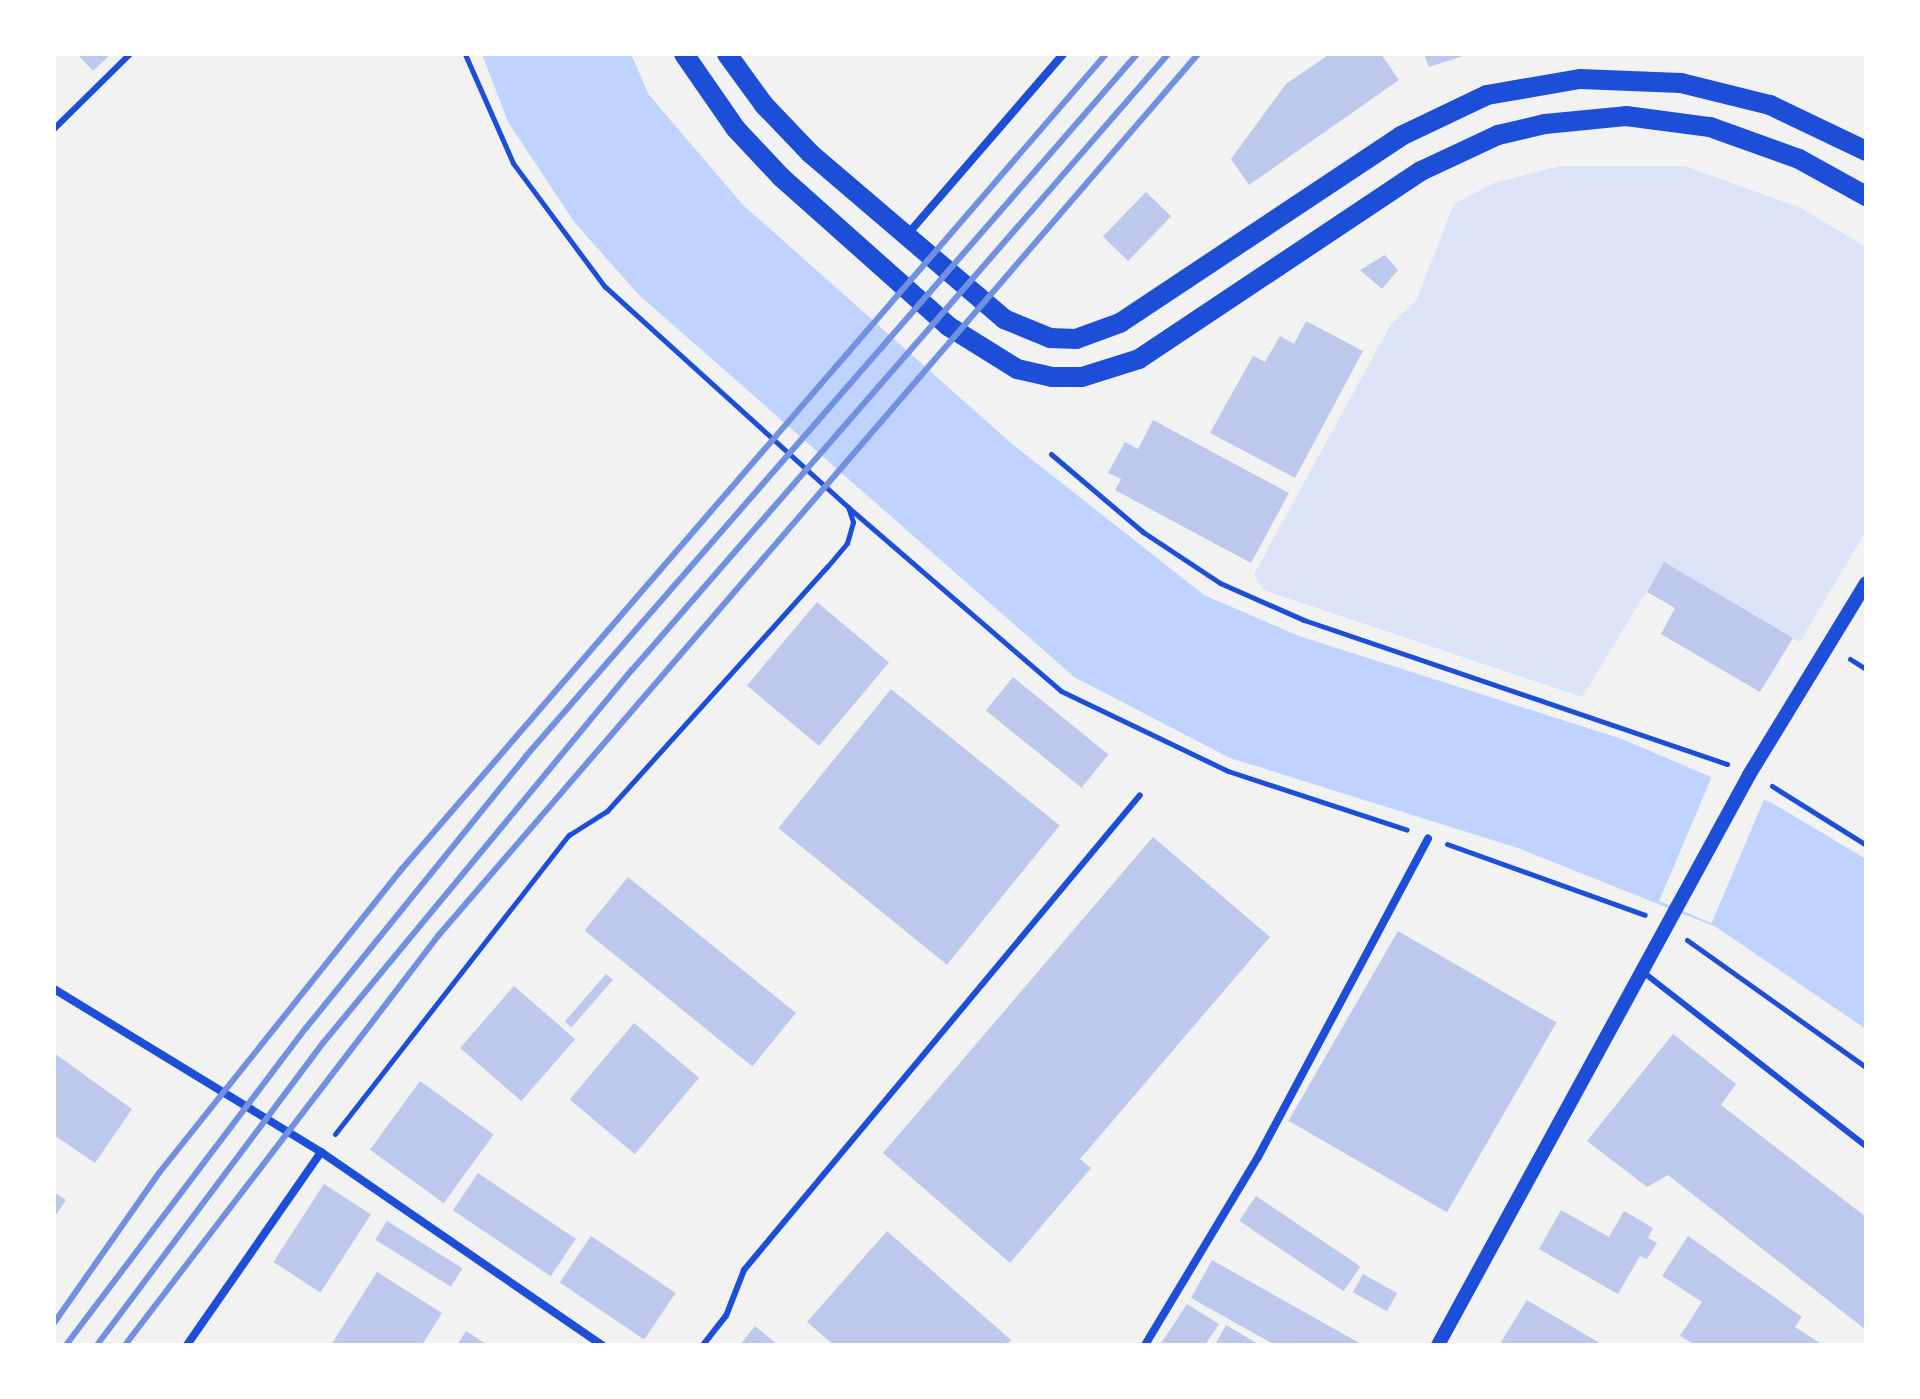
<!DOCTYPE html>
<html>
<head>
<meta charset="utf-8">
<style>
	body { margin:0 }
	#map { position:relative; width:1920px; height:1399px; overflow:hidden; background:#f2f2f2; font-family:"Open Sans",sans-serif }
	div>[style] { position:absolute }
	[style*='--x'] { left:calc(var(--x)*1px); top:calc(var(--y)*1px); width:calc(var(--w)*1px); rotate:calc(var(--a)*1deg) }
	.green>* { inset:0; background:#dbe4f7 }
	.water>* { inset:0; background:#bfd3fe }
	.pier>* { inset:0; background:#f2f2f2; transform-origin:0 0 }
	.building>* { inset:0; background:#bdc9ec; transform-origin:0 0 }
	.path>* { height:5px; margin:-2.5px; padding:0 2.5px; transform-origin:2.5px; border-radius:2.5px; background:#1d4ed8 }
	.service>* { height:6px; margin:-3px; padding:0 3px; transform-origin:3px; border-radius:3px; background:#1d4ed8 }
	.minor>* { height:8px; margin:-4px; padding:0 4px; transform-origin:4px; border-radius:4px; background:#1d4ed8 }
	.tertiary>* { height:14px; margin:-7px; padding:0 7px; transform-origin:7px; border-radius:7px; background:#1d4ed8 }
	.primary>* { height:20px; margin:-10px; padding:0 10px; transform-origin:10px; border-radius:10px; background:#1d4ed8 }
	.rail>* { height:6px; margin:-3px; padding:0 3px; transform-origin:3px; border-radius:3px; background:#7290e2 }
	span { translate:-50% -50%; white-space:nowrap; text-align:center; line-height:1.15; -webkit-text-stroke:8px #fff; paint-order:stroke }
	.frame { position:absolute; inset:0; border:56px solid #fff; pointer-events:none }
</style>
</head>
<body>
<div id="map">
	<div class="green">
		<i style="clip-path:polygon(1560px 166px,1685px 166px,1801px 208px,1866px 247px,1866px 531px,1800px 642px,1664px 563px,1582px 697px,1263px 590px,1254px 574px,1391px 324px,1416px 301px,1454px 204px,1494px 183px)"></i>
	</div>
	<div class="water">
		<i style="clip-path:polygon(482px 54px,631px 54px,649px 95px,743px 205px,1011px 443px,1204px 595px,1299px 636px,1622px 739px,1772px 803px,1866px 859px,1866px 1029px,1716px 927px,1518px 848px,1230px 758px,1074px 677px,639px 295px,575px 223px,508px 122px)"></i>
	</div>
	<div class="pier">
		<i style="left:1713px;top:774px;width:57px;height:138px;rotate:23deg"></i>
	</div>
	<div class="building">
		<i style="clip-path:polygon(77px 54px,111px 54px,93px 71px)"></i>
		<i style="clip-path:polygon(1330px 54px,1381px 54px,1399px 80px,1249px 185px,1231px 159px,1286px 84px)"></i>
		<i style="clip-path:polygon(1424px 54px,1466px 54px,1466px 55px,1429px 67px)"></i>
		<i style="left:1146px;top:192px;width:35px;height:62px;rotate:44deg"></i>
		<i style="clip-path:polygon(1385px 255px,1398px 270px,1382px 289px,1360px 270px)"></i>
		<i style="clip-path:polygon(1306px 321px,1363px 351px,1295px 478px,1210px 433px,1253px 356px,1265px 362px,1280px 336px,1294px 344px)"></i>
		<i style="clip-path:polygon(1153px 420px,1289px 493px,1251px 563px,1115px 490px,1121px 479px,1108px 473px,1125px 442px,1138px 449px)"></i>
		<i style="clip-path:polygon(1664px 562px,1793px 638px,1760px 692px,1661px 634px,1675px 608px,1647px 592px)"></i>
		<i style="left:817px;top:602px;width:94px;height:109px;rotate:40deg"></i>
		<i style="left:1013px;top:677px;width:123px;height:43px;rotate:39deg"></i>
		<i style="left:891px;top:689px;width:217px;height:179px;rotate:39deg"></i>
		<i style="clip-path:polygon(1153px 837px,1270px 937px,1080px 1159px,1091px 1168px,1010px 1263px,883px 1153px)"></i>
		<i style="left:628px;top:877px;width:216px;height:69px;rotate:39deg"></i>
		<i style="left:1398px;top:931px;width:183px;height:219px;rotate:30deg"></i>
		<i style="left:606px;top:974px;width:9px;height:63px;rotate:41deg"></i>
		<i style="left:514px;top:986px;width:81px;height:82px;rotate:41deg"></i>
		<i style="left:634px;top:1023px;width:85px;height:100px;rotate:40deg"></i>
		<i style="clip-path:polygon(1673px 1034px,1736px 1084px,1721px 1105px,1866px 1217px,1866px 1330px,1668px 1175px,1647px 1187px,1587px 1141px)"></i>
		<i style="clip-path:polygon(54px 1053px,132px 1109px,95px 1163px,54px 1135px)"></i>
		<i style="left:420px;top:1081px;width:91px;height:85px;rotate:36deg"></i>
		<i style="left:478px;top:1173px;width:118px;height:45px;rotate:34deg"></i>
		<i style="left:324px;top:1184px;width:56px;height:93px;rotate:33deg"></i>
		<i style="clip-path:polygon(54px 1192px,66px 1200px,54px 1218px)"></i>
		<i style="left:1256px;top:1196px;width:126px;height:30px;rotate:34deg"></i>
		<i style="clip-path:polygon(1561px 1210px,1609px 1237px,1624px 1211px,1653px 1228px,1648px 1238px,1657px 1243px,1647px 1259px,1640px 1256px,1618px 1294px,1539px 1249px)"></i>
		<i style="left:387px;top:1221px;width:89px;height:22px;rotate:32deg"></i>
		<i style="clip-path:polygon(887px 1231px,1011px 1340px,1007px 1345px,834px 1345px,807px 1322px)"></i>
		<i style="left:591px;top:1236px;width:102px;height:56px;rotate:34deg"></i>
		<i style="clip-path:polygon(1688px 1236px,1802px 1317px,1795px 1327px,1823px 1345px,1695px 1345px,1680px 1336px,1702px 1302px,1662px 1276px)"></i>
		<i style="clip-path:polygon(1212px 1260px,1363px 1345px,1275px 1345px,1191px 1298px)"></i>
		<i style="clip-path:polygon(377px 1272px,442px 1313px,422px 1345px,331px 1345px)"></i>
		<i style="left:1363px;top:1274px;width:39px;height:21px;rotate:29deg"></i>
		<i style="clip-path:polygon(1527px 1300px,1603px 1345px,1505px 1345px,1501px 1342px)"></i>
		<i style="clip-path:polygon(1187px 1304px,1219px 1324px,1205px 1345px,1160px 1345px)"></i>
		<i style="clip-path:polygon(1226px 1325px,1260px 1345px,1215px 1345px)"></i>
		<i style="clip-path:polygon(755px 1326px,778px 1345px,740px 1345px)"></i>
		<i style="clip-path:polygon(466px 1331px,488px 1345px,457px 1345px)"></i>
	</div>
	<div class="path">
		<i style="--x:1051;--y:454;--w:121;--a:40.3"></i>
		<i style="--x:1143;--y:532;--w:92;--a:33.5"></i>
		<i style="--x:1220;--y:583;--w:92;--a:23.8"></i>
		<i style="--x:1304;--y:620;--w:447;--a:18.8"></i>
		<i style="--x:849;--y:508;--w:280;--a:40.8"></i>
		<i style="--x:1061;--y:691;--w:185;--a:25.6"></i>
		<i style="--x:1228;--y:771;--w:188;--a:18.2"></i>
		<i style="--x:1850;--y:659;--w:19;--a:32"></i>
		<i style="--x:1772;--y:786;--w:111;--a:32.1"></i>
		<i style="--x:1447;--y:844;--w:210;--a:19.7"></i>
		<i style="--x:1687;--y:940;--w:219;--a:35.4"></i>
		<i style="--x:335;--y:1134;--w:380;--a:-52"></i>
		<i style="--x:569;--y:835;--w:45;--a:-32.3"></i>
		<i style="--x:607;--y:811;--w:329;--a:-48"></i>
		<i style="--x:827;--y:567;--w:31;--a:-50"></i>
		<i style="--x:847;--y:543;--w:22;--a:-74"></i>
		<i style="--x:853;--y:522;--w:16;--a:-108"></i>
		<i style="--x:848;--y:507;--w:328;--a:-137.8"></i>
		<i style="--x:605;--y:287;--w:154;--a:-126.6"></i>
		<i style="--x:513;--y:163;--w:119;--a:-113.8"></i>
	</div>
	<div class="service">
		<i style="--x:54;--y:129;--w:107;--a:-44.6"></i>
		<i style="--x:1643;--y:972;--w:283;--a:38"></i>
		<i style="--x:703;--y:1345;--w:37;--a:-52"></i>
		<i style="--x:726;--y:1316;--w:49;--a:-68.6"></i>
		<i style="--x:744;--y:1270;--w:618;--a:-50.18"></i>
	</div>
	<div class="minor">
		<i style="--x:907;--y:235;--w:239;--a:-49.2"></i>
		<i style="--x:54;--y:989;--w:313;--a:31.4"></i>
		<i style="--x:321;--y:1152;--w:341;--a:34.5"></i>
		<i style="--x:187;--y:1345;--w:235;--a:-55.2"></i>
		<i style="--x:1145;--y:1345;--w:219;--a:-59"></i>
		<i style="--x:1258;--y:1157;--w:361;--a:-61.9"></i>
	</div>
	<div class="tertiary">
		<i style="--x:1438;--y:1345;--w:649;--a:-61.38"></i>
		<i style="--x:1749;--y:775;--w:225;--a:-58.6"></i>
	</div>
	<div class="primary">
		<i style="--x:684;--y:54;--w:91;--a:55.3"></i>
		<i style="--x:736;--y:129;--w:66;--a:46.8"></i>
		<i style="--x:781;--y:177;--w:224;--a:41.7"></i>
		<i style="--x:948;--y:326;--w:81;--a:31.9"></i>
		<i style="--x:1017;--y:369;--w:36;--a:13"></i>
		<i style="--x:1052;--y:377;--w:30;--a:0"></i>
		<i style="--x:1082;--y:377;--w:60;--a:-17.5"></i>
		<i style="--x:1139;--y:359;--w:339;--a:-33.7"></i>
		<i style="--x:1421;--y:171;--w:85;--a:-25.1"></i>
		<i style="--x:1498;--y:135;--w:48;--a:-13.2"></i>
		<i style="--x:1545;--y:124;--w:81;--a:-5.6"></i>
		<i style="--x:1626;--y:116;--w:85;--a:7.5"></i>
		<i style="--x:1710;--y:127;--w:95;--a:19.8"></i>
		<i style="--x:1799;--y:159;--w:77;--a:28.9"></i>
		<i style="--x:727;--y:54;--w:63;--a:54"></i>
		<i style="--x:764;--y:105;--w:68;--a:46.2"></i>
		<i style="--x:811;--y:154;--w:254;--a:40.5"></i>
		<i style="--x:1004;--y:319;--w:50;--a:22.4"></i>
		<i style="--x:1050;--y:338;--w:26;--a:2"></i>
		<i style="--x:1076;--y:339;--w:47;--a:-20"></i>
		<i style="--x:1120;--y:323;--w:338;--a:-33.6"></i>
		<i style="--x:1401;--y:136;--w:95;--a:-25.5"></i>
		<i style="--x:1487;--y:95;--w:94;--a:-9.8"></i>
		<i style="--x:1580;--y:79;--w:101;--a:2.3"></i>
		<i style="--x:1681;--y:83;--w:92;--a:13.9"></i>
		<i style="--x:1770;--y:105;--w:106;--a:25.6"></i>
	</div>
	<div class="rail">
		<i style="--x:54;--y:1323;--w:183;--a:-55"></i>
		<i style="--x:159;--y:1173;--w:388;--a:-51.4"></i>
		<i style="--x:401;--y:870;--w:1078;--a:-49.17"></i>
		<i style="--x:66;--y:1345;--w:398;--a:-52.9"></i>
		<i style="--x:306;--y:1028;--w:350;--a:-51"></i>
		<i style="--x:526;--y:756;--w:931;--a:-48.96"></i>
		<i style="--x:97;--y:1345;--w:377;--a:-53.2"></i>
		<i style="--x:323;--y:1043;--w:484;--a:-50.4"></i>
		<i style="--x:632;--y:670;--w:817;--a:-48.97"></i>
		<i style="--x:125;--y:1345;--w:515;--a:-52.57"></i>
		<i style="--x:438;--y:936;--w:1164;--a:-49.25"></i>
	</div>
	<div class="frame"></div>
</div>
</body>
</html>
